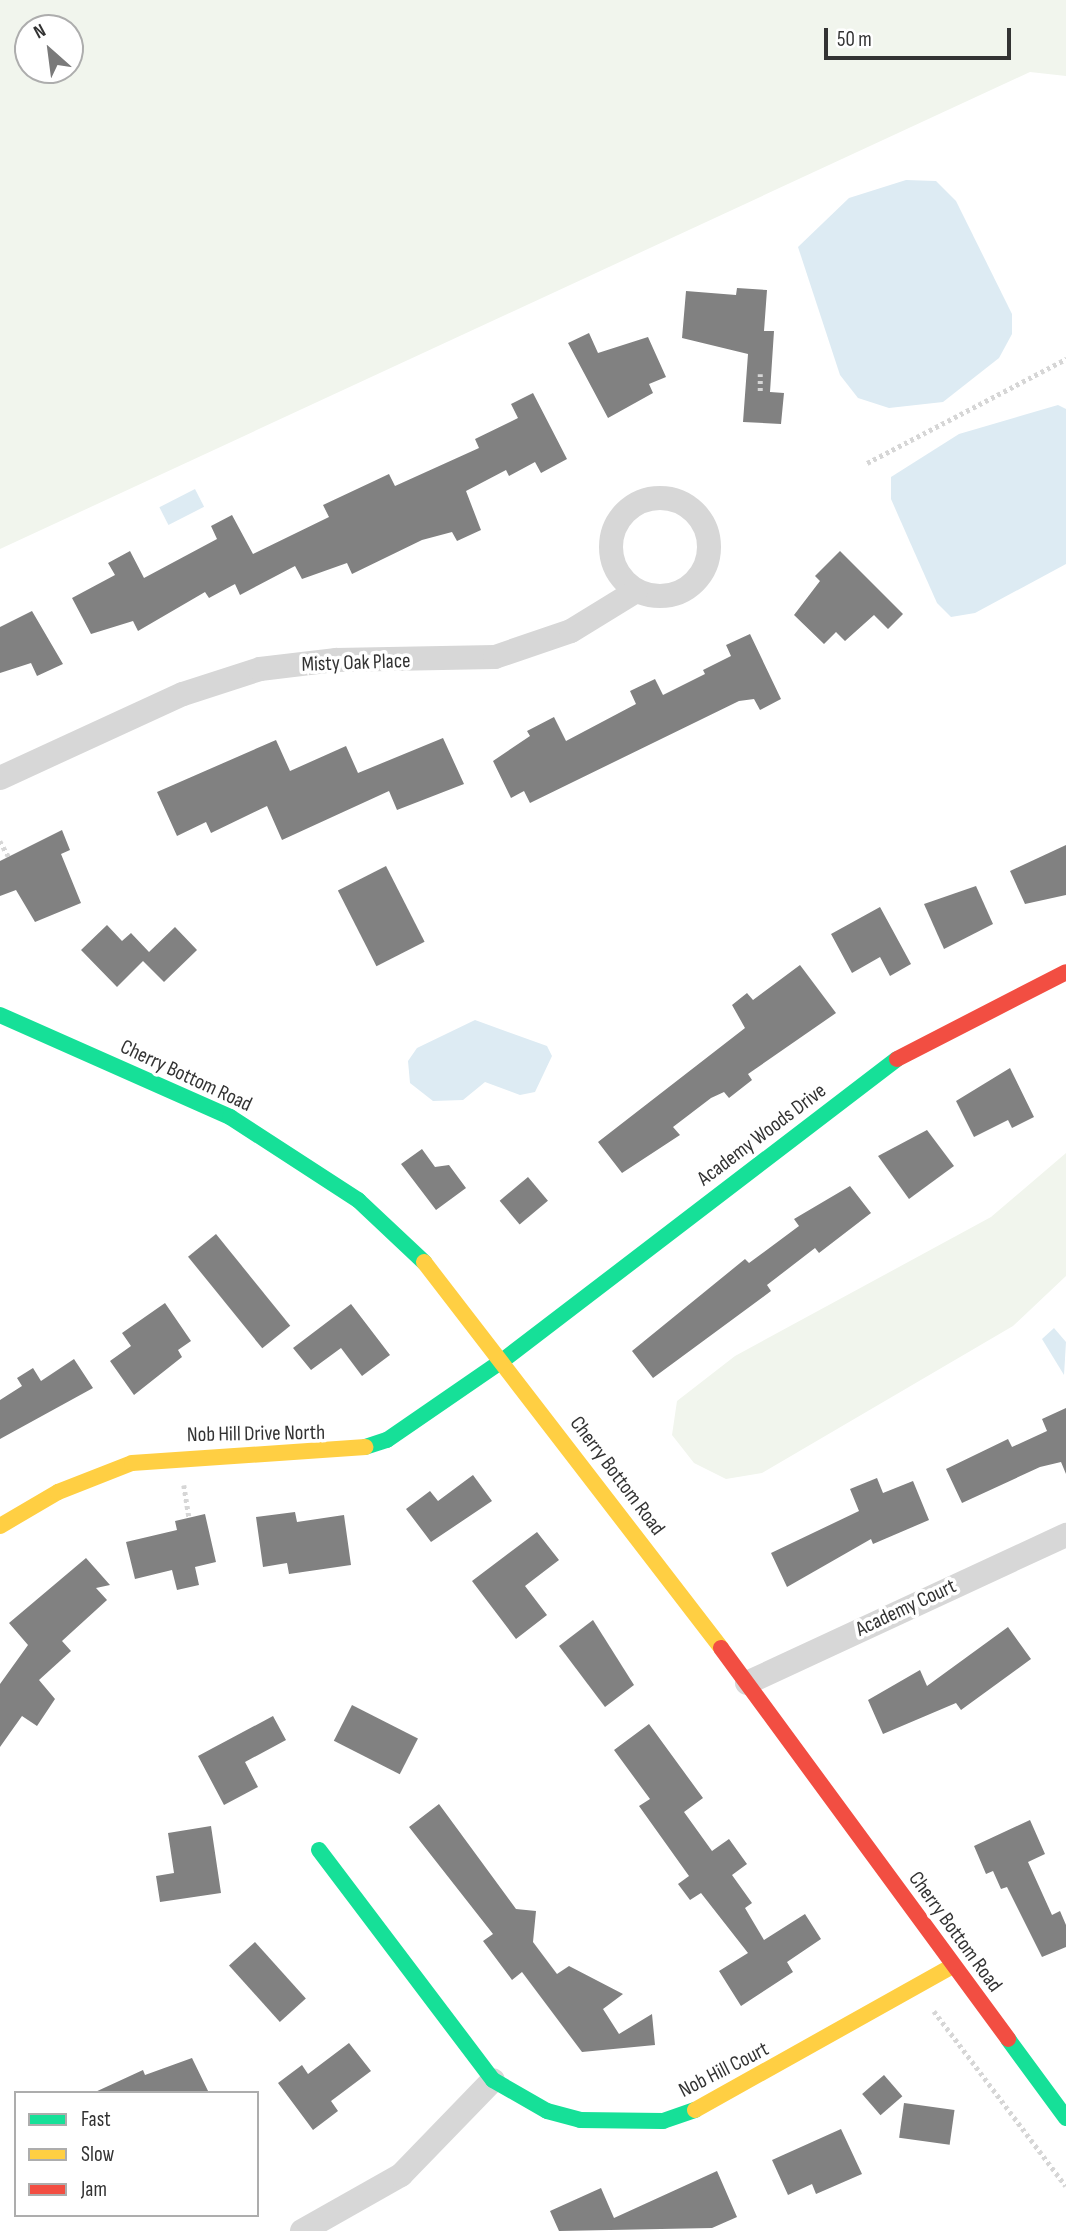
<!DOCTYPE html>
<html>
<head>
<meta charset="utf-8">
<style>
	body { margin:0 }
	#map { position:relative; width:1066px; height:2231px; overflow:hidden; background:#fff; font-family:"Sofia Sans Condensed",sans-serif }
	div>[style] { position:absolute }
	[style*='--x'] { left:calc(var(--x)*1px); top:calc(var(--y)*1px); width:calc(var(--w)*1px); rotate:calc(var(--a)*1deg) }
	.green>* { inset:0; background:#f1f5ed }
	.water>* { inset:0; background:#ddebf3; transform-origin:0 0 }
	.building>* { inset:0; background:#818181; transform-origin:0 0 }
	.path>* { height:4.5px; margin-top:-2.25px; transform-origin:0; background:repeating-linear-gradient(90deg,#d6d6d6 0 3.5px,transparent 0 7px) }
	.street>* { height:24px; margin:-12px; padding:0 12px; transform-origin:12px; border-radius:12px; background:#d7d7d7 }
	.street>.ring { margin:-12px; padding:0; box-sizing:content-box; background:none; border:24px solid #d7d7d7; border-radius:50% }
	.fast>* { height:16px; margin:-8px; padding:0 8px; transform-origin:8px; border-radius:8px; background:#16e098 }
	.slow>* { height:16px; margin:-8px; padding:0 8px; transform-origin:8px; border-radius:8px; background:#ffcf43 }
	.jam>* { height:16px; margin:-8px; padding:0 8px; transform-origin:8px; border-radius:8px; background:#f24e42 }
	span { translate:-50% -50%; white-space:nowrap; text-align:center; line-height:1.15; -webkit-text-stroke:7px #fff; paint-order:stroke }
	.street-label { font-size:21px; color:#333 }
	.legend { position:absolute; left:14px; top:2091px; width:245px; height:126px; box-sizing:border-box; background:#fff; border:2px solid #adadad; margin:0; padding:9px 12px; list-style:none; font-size:21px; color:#333 }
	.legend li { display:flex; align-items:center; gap:14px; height:35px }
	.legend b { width:35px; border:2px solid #adadad }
	.north { position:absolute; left:14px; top:14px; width:70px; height:70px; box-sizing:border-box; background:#fff; border:2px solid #adadad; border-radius:50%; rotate:332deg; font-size:19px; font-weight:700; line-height:28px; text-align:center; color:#333 }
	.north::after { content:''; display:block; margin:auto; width:24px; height:32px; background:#7a7a7a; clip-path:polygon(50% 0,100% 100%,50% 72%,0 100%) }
	.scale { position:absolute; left:824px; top:28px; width:187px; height:32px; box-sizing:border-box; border:4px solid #333; border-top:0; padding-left:9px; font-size:21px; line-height:24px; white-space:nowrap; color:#333; -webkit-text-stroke:5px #fff; paint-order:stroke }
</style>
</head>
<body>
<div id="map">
	<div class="green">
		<i style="clip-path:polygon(evenodd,0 0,1066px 0,1066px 76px,1030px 72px,0 549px,0 0,28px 28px,70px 28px,70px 70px,28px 70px,28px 28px)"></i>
		<i style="clip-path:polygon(1066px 1153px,1066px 1276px,1013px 1326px,762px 1473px,726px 1479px,694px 1463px,672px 1435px,677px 1401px,735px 1356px,991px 1217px)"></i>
	</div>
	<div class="water">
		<i style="clip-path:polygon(906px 180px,936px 181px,956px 201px,1012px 314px,1012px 334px,999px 358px,943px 402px,889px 408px,858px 398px,840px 375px,798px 247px,849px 198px)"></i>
		<i style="clip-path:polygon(1058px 405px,1066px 409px,1066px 564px,975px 613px,951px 617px,937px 603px,909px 540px,891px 499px,891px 477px,959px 434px)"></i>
		<i style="left:195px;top:489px;width:20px;height:40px;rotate:63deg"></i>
		<i style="clip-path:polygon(475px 1020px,547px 1046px,552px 1056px,535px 1092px,520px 1095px,485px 1082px,463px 1100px,433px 1101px,410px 1083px,408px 1061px,417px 1048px)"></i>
		<i style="clip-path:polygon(1054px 1328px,1066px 1342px,1064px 1375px,1042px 1339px)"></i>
	</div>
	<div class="building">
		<i style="clip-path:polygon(737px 288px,767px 290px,764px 331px,774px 331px,770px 392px,784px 393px,781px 424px,743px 422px,748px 354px,682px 338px,686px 291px,736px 295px)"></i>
		<i style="clip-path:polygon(589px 333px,598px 353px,648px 337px,666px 377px,649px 384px,653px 393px,608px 418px,568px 343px)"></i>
		<i style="clip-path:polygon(533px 393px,567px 459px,541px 473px,535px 462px,509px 476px,506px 470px,466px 491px,481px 530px,457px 541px,452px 532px,422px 540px,352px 574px,347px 563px,302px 579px,295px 566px,240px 595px,235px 584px,209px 598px,205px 592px,138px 631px,133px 621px,91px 634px,72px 598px,115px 575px,108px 563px,130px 551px,144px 578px,217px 539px,211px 526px,232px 515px,253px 554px,329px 517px,323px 505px,389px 474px,395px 486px,479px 448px,475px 439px,518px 418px,511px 404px)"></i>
		<i style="clip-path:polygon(840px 551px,903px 614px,888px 629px,874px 615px,845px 641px,836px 632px,824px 644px,794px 615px,820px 581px,815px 576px)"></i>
		<i style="clip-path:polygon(32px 611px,63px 664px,37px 676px,31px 663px,0 673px,0 627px)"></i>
		<i style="clip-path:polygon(750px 634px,781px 699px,760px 710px,754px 699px,739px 701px,530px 803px,524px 791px,511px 798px,493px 761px,530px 736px,527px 731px,554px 717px,566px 741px,636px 704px,630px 691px,655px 679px,663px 695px,705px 674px,703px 670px,731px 656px,726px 645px)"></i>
		<i style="clip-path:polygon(443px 738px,464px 784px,397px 810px,389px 791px,282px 840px,267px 806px,211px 833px,206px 822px,177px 836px,157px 792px,276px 740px,290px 771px,346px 746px,358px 773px)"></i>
		<i style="clip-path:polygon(62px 830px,70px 850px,61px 854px,81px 903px,35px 922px,16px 890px,0 896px,0 861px)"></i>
		<i style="clip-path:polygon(1066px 845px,1066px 895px,1025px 904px,1010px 871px)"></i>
		<i style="left:386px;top:866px;width:85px;height:54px;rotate:63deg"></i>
		<i style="clip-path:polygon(976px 886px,993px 924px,944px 949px,924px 904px)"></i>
		<i style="clip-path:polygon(880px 907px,911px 964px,890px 976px,880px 957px,852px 973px,831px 934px)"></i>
		<i style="clip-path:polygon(107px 925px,122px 941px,131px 933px,149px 952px,175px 927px,197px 950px,164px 982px,143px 961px,117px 987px,81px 950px)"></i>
		<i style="clip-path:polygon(800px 965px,836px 1013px,748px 1074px,752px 1080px,729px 1098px,724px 1092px,711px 1098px,673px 1127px,680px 1135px,622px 1173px,598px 1142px,745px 1028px,732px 1005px,747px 993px,753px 1000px)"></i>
		<i style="clip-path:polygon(1010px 1068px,1034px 1117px,1012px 1128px,1008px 1120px,974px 1137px,956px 1101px)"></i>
		<i style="clip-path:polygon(927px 1130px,954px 1166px,909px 1199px,878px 1156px)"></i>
		<i style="clip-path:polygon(422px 1149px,435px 1167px,449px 1165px,466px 1188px,436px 1210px,401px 1164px)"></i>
		<i style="left:528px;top:1177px;width:31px;height:37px;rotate:50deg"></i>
		<i style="clip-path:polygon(850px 1186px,871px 1213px,819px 1253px,815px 1248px,767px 1285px,771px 1291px,653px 1378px,632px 1351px,745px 1259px,749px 1263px,799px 1226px,794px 1219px)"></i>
		<i style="left:216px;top:1234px;width:118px;height:36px;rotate:51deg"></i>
		<i style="clip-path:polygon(165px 1303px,191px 1341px,178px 1350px,182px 1357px,134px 1395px,110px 1361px,131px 1346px,122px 1333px)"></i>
		<i style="clip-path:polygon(351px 1304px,390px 1355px,362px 1376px,341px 1348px,311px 1370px,293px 1348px)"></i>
		<i style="clip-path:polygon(74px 1359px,93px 1388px,0 1439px,0 1400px,22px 1386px,17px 1378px,33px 1368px,41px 1381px)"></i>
		<i style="clip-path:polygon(1066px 1408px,1066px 1474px,1061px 1462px,1040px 1467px,962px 1503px,946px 1469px,1008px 1439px,1012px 1447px,1047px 1431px,1042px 1419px)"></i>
		<i style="clip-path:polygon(473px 1475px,492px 1501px,431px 1542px,406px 1509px,430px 1491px,438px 1501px)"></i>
		<i style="clip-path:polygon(877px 1478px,883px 1493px,913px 1481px,929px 1520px,873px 1544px,871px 1539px,787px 1587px,771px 1553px,859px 1511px,850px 1489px)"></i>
		<i style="clip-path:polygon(295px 1512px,297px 1522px,344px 1515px,351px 1565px,289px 1574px,287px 1563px,263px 1567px,256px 1517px)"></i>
		<i style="clip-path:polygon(205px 1514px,216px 1562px,195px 1567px,199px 1585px,177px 1590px,172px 1570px,135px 1579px,126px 1542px,177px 1530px,175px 1521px)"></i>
		<i style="clip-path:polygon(537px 1532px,559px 1560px,525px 1586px,547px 1615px,516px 1639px,472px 1581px)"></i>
		<i style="clip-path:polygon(86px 1558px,110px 1585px,96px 1588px,107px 1600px,62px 1641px,71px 1651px,39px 1680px,55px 1699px,37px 1726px,22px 1716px,0 1747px,0 1684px,28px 1645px,9px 1623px)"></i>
		<i style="clip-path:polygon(593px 1620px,634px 1685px,605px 1707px,559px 1646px)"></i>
		<i style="clip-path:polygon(1008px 1627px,1031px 1659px,961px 1710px,956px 1703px,883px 1734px,868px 1700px,920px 1670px,927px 1686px)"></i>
		<i style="left:352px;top:1705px;width:74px;height:40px;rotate:27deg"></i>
		<i style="clip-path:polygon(273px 1716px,286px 1740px,245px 1762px,258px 1787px,224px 1805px,198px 1756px)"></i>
		<i style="clip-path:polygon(649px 1724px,703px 1798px,684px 1812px,712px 1851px,729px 1839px,747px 1864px,732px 1875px,752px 1903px,745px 1908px,764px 1940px,805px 1914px,821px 1939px,787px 1962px,793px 1972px,741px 2006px,719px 1971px,748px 1953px,701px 1893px,690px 1900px,678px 1884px,689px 1876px,639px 1806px,650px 1799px,614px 1750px)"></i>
		<i style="clip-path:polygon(439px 1804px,516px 1909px,536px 1911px,533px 1942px,557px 1974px,569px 1966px,623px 1994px,603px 2009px,619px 2034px,652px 2014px,655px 2045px,582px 2052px,522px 1972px,512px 1980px,483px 1941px,493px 1934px,409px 1827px)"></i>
		<i style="clip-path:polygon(1030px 1820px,1045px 1854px,1028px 1862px,1052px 1915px,1060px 1911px,1066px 1925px,1066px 1947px,1042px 1957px,1007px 1887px,1001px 1889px,993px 1871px,986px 1874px,974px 1846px)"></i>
		<i style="clip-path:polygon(211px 1826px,221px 1893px,160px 1902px,156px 1876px,174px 1873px,168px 1833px)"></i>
		<i style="left:255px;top:1942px;width:76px;height:35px;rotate:48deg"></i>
		<i style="clip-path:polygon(349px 2043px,371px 2071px,331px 2101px,338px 2111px,313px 2130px,278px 2083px,302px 2065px,308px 2074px)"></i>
		<i style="clip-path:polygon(192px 2058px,209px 2093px,93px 2093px,143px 2070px,145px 2075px)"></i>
		<i style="left:884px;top:2075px;width:28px;height:29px;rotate:49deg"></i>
		<i style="left:904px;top:2103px;width:51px;height:35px;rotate:8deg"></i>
		<i style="clip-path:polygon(841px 2129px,862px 2174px,816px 2194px,812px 2184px,788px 2195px,772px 2160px)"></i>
		<i style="clip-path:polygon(717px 2171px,737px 2217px,712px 2228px,559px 2231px,550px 2211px,601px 2188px,614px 2218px)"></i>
	</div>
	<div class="path">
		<i style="--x:760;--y:391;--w:17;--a:-90"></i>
		<i style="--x:867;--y:463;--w:225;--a:-27.6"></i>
		<i style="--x:0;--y:841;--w:18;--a:61"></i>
		<i style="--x:184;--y:1485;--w:33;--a:81"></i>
		<i style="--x:934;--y:2011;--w:219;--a:53"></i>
	</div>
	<div class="street">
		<i class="ring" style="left:611px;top:498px;width:74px;height:74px"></i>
		<i style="--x:0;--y:778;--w:201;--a:-24.7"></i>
		<i style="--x:183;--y:694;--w:81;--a:-18"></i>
		<i style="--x:260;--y:669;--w:77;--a:-6.8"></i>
		<i style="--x:336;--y:660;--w:159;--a:-1.1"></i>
		<i style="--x:495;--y:657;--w:80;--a:-18.9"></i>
		<i style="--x:571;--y:631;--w:76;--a:-31.6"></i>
		<i style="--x:747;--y:1683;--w:352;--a:-24.9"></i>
		<i style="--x:302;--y:2231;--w:114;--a:-29.5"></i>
		<i style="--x:401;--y:2175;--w:132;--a:-45.9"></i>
	</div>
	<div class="fast">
		<i style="--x:0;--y:1015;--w:252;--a:23.9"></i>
		<i style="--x:230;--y:1117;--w:153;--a:33"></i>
		<i style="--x:358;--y:1200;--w:91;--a:43.2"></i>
		<i style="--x:365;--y:1447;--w:23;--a:-18"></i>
		<i style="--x:387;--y:1440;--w:140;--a:-34.5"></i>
		<i style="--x:502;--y:1361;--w:497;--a:-37.4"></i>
		<i style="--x:319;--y:1850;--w:288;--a:52.9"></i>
		<i style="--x:493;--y:2080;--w:62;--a:29.9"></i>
		<i style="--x:547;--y:2111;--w:34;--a:15"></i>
		<i style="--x:580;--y:2120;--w:83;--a:0.7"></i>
		<i style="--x:663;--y:2121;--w:34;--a:-19"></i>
		<i style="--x:1008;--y:2039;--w:98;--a:53.7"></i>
	</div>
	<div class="slow">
		<i style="--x:424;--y:1262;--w:487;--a:52.4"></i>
		<i style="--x:0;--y:1526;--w:67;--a:-30.4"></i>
		<i style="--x:58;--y:1492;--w:79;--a:-21.4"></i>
		<i style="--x:132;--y:1463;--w:234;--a:-3.9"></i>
		<i style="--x:695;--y:2110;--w:295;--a:-29.2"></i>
	</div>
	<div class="jam">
		<i style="--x:897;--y:1059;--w:190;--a:-27.2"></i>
		<i style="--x:721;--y:1648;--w:485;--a:53.7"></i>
	</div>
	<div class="street-label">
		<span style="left:356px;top:663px;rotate:-2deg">Misty Oak Place</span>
		<span style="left:186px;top:1076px;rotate:25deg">Cherry Bottom Road</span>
		<span style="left:762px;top:1135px;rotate:-37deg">Academy Woods Drive</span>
		<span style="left:256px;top:1434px;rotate:-1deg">Nob Hill Drive North</span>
		<span style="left:617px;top:1476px;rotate:53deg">Cherry Bottom Road</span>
		<span style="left:906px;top:1608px;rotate:-25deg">Academy Court</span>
		<span style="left:955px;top:1932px;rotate:54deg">Cherry Bottom Road</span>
		<span style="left:724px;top:2070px;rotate:-27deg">Nob Hill Court</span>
	</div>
	<ul class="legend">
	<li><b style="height:9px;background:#16e098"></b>Fast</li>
	<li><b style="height:9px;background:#ffcf43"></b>Slow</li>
	<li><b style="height:9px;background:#f24e42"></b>Jam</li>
	</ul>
	<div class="north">N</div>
	<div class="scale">50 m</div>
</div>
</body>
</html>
